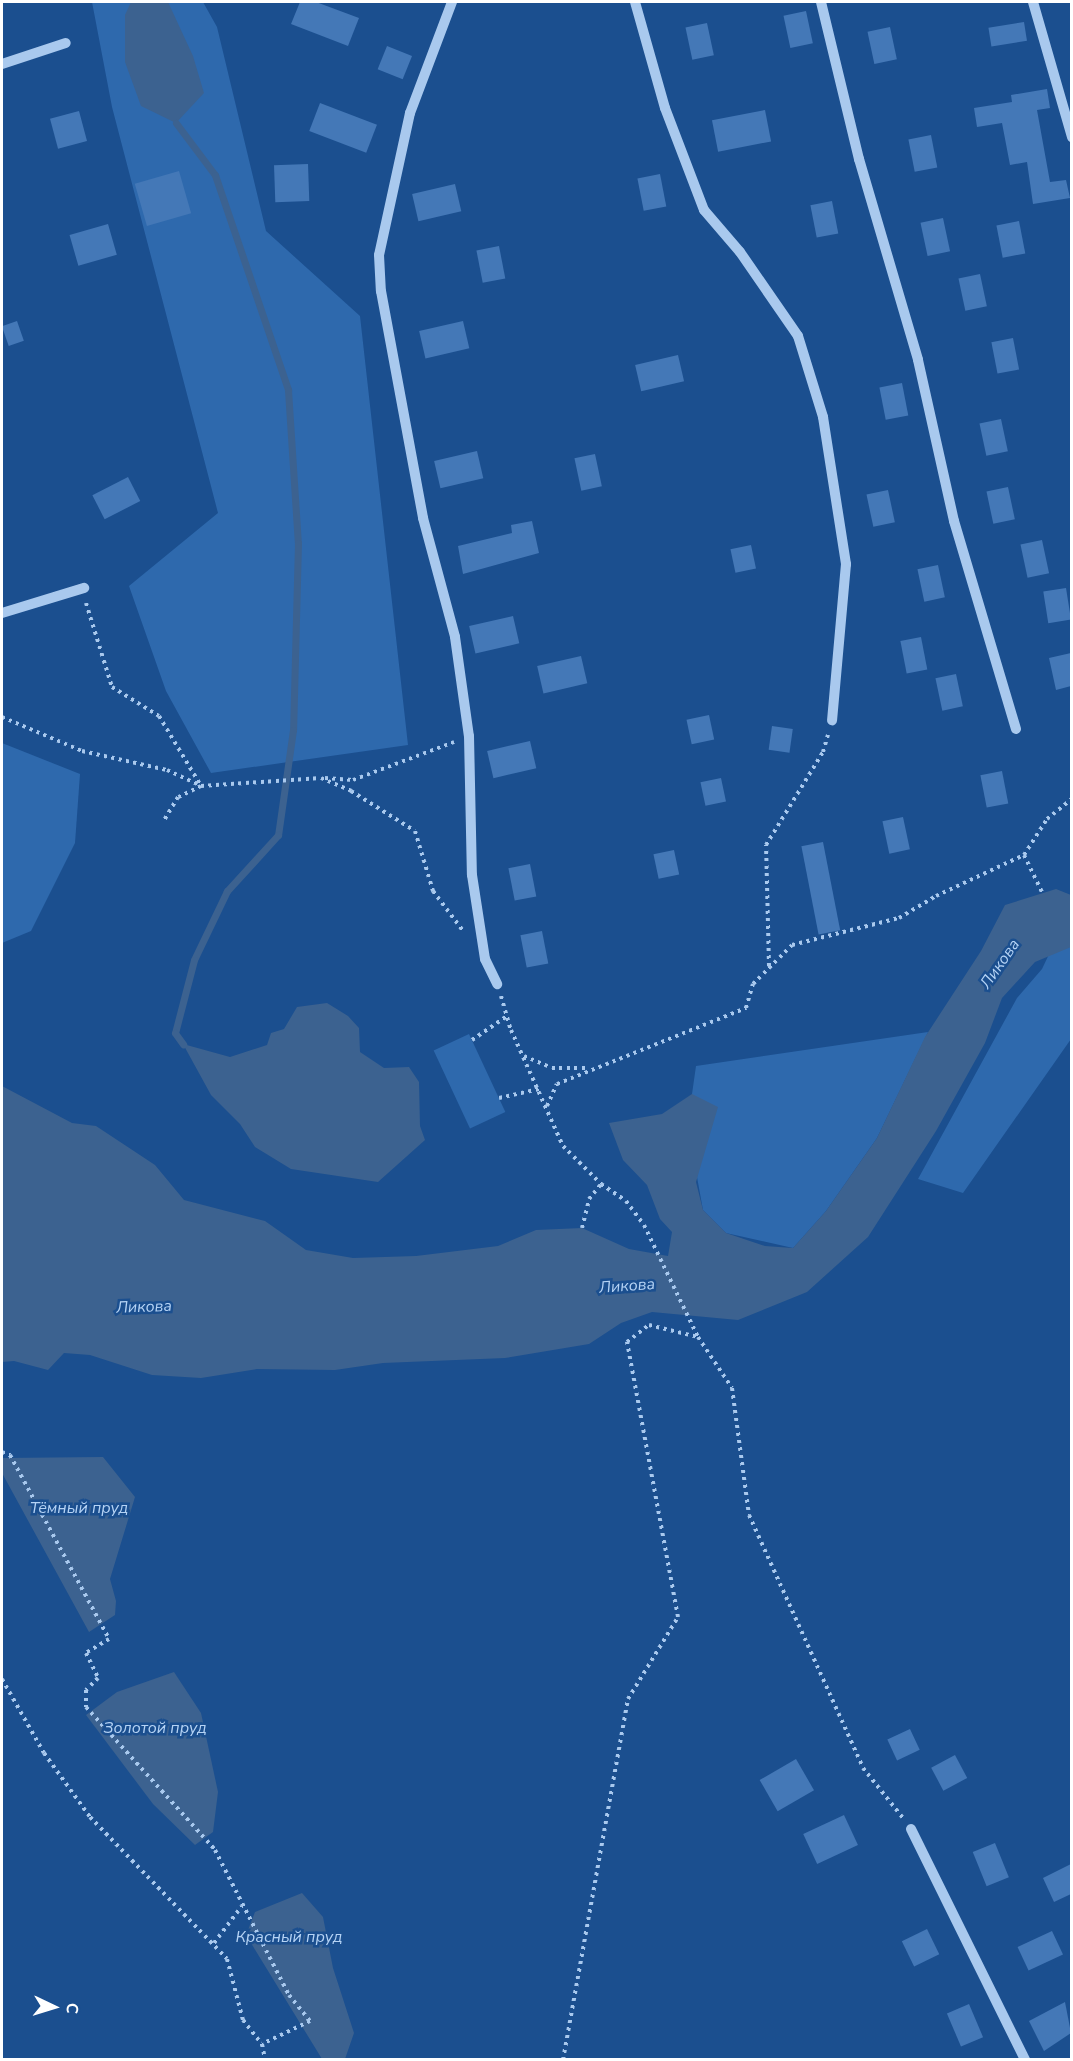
<!DOCTYPE html>
<html>
<head>
<meta charset="utf-8">
<style>
	body { margin:0 }
	#map { position:relative; width:1073px; height:2061px; overflow:hidden; background:#1b4f8f; font-family:"Nunito Sans",sans-serif }
	div>[style] { position:absolute }
	[style*='--x'] { left:calc(var(--x)*1px); top:calc(var(--y)*1px); width:calc(var(--w)*1px); rotate:calc(var(--a)*1deg) }
	.green>* { inset:0; background:#2e69ad; transform-origin:0 0 }
	.water>* { inset:0; background:#3c6290 }
	.stream>* { height:7px; margin:-3.5px; padding:0 3.5px; transform-origin:3.5px; border-radius:3.5px; background:#3c6290 }
	.building>* { inset:0; background:#4478b7; transform-origin:0 0 }
	.path>* { height:4px; margin-top:-2px; transform-origin:0; background:repeating-linear-gradient(90deg,#a9c9ee 0 3px,transparent 0 7.5px) }
	.minor>* { height:10px; margin:-5px; padding:0 5px; transform-origin:5px; border-radius:5px; background:#a9c9ee }
	span { translate:-50% -50%; white-space:nowrap; text-align:center; line-height:1.15; -webkit-text-stroke:5px #1b4f8f; paint-order:stroke }
	.water-label { font-size:16px; color:#b5d3f5; font-style:italic }
	.frame { position:absolute; inset:0; border:3px solid #fff; pointer-events:none }
	.north { position:absolute; left:24px; top:1977px; width:60px; height:60px; -webkit-text-stroke:4px #1b4f8f; paint-order:stroke; rotate:94deg; font-size:16px; font-weight:700; line-height:24px; text-align:center; color:#fff }
	.north::after { content:''; display:block; margin:auto; width:21px; height:27px; background:#fff; clip-path:polygon(50% 0,100% 100%,50% 72%,0 100%) }
</style>
</head>
<body>
<div id="map">
	<div class="green">
		<i style="clip-path:polygon(92px 2px,203px 2px,217px 27px,266px 231px,360px 316px,408px 745px,211px 773px,166px 691px,129px 586px,218px 513px,112px 107px)"></i>
		<i style="clip-path:polygon(2px 743px,80px 774px,75px 843px,31px 931px,2px 943px)"></i>
		<i style="clip-path:polygon(1071px 908px,1071px 1039px,963px 1193px,918px 1179px,1017px 998px,1042px 969px)"></i>
		<i style="clip-path:polygon(928px 1032px,877px 1138px,826px 1211px,793px 1248px,726px 1233px,703px 1210px,697px 1177px,701px 1155px,692px 1094px,696px 1066px)"></i>
		<i style="left:469px;top:1034px;width:86px;height:39px;rotate:65deg"></i>
	</div>
	<div class="water">
		<i style="clip-path:polygon(131px 2px,168px 2px,193px 56px,204px 93px,176px 123px,141px 106px,125px 62px,125px 15px)"></i>
		<i style="clip-path:polygon(1056px 889px,1071px 895px,1071px 947px,1035px 962px,1002px 998px,985px 1043px,936px 1131px,868px 1237px,807px 1292px,738px 1320px,652px 1312px,621px 1323px,589px 1344px,505px 1358px,383px 1363px,335px 1370px,257px 1369px,201px 1378px,152px 1375px,90px 1355px,64px 1353px,48px 1370px,14px 1361px,2px 1362px,2px 1086px,72px 1123px,96px 1126px,155px 1165px,184px 1200px,265px 1221px,306px 1250px,353px 1258px,416px 1256px,498px 1246px,536px 1230px,582px 1228px,629px 1249px,668px 1256px,672px 1232px,660px 1219px,647px 1185px,623px 1160px,609px 1123px,662px 1114px,692px 1094px,718px 1107px,696px 1182px,703px 1210px,726px 1233px,765px 1246px,793px 1248px,826px 1211px,877px 1138px,925px 1037px,981px 951px,1005px 905px)"></i>
		<i style="clip-path:polygon(327px 1003px,348px 1016px,359px 1028px,360px 1052px,384px 1068px,409px 1067px,419px 1082px,420px 1126px,425px 1140px,378px 1182px,291px 1169px,255px 1147px,240px 1124px,211px 1095px,183px 1044px,230px 1057px,267px 1045px,271px 1033px,284px 1029px,297px 1007px)"></i>
		<i style="clip-path:polygon(103px 1457px,135px 1497px,110px 1579px,116px 1601px,115px 1615px,89px 1632px,2px 1473px,2px 1458px)"></i>
		<i style="clip-path:polygon(174px 1672px,201px 1713px,218px 1792px,213px 1832px,195px 1845px,153px 1804px,86px 1715px,117px 1692px)"></i>
		<i style="clip-path:polygon(302px 1893px,323px 1917px,333px 1968px,354px 2033px,345px 2059px,322px 2059px,246px 1935px,255px 1912px)"></i>
	</div>
	<div class="stream">
		<i style="--x:176;--y:123;--w:65;--a:53.1"></i>
		<i style="--x:215;--y:175;--w:227;--a:71.2"></i>
		<i style="--x:288;--y:390;--w:153;--a:86.3"></i>
		<i style="--x:298;--y:543;--w:187;--a:91.5"></i>
		<i style="--x:293;--y:730;--w:106;--a:98.1"></i>
		<i style="--x:278;--y:835;--w:76;--a:132.3"></i>
		<i style="--x:227;--y:891;--w:76;--a:115.6"></i>
		<i style="--x:194;--y:960;--w:75;--a:104.6"></i>
		<i style="--x:175;--y:1033;--w:14;--a:54"></i>
	</div>
	<div class="building">
		<i style="clip-path:polygon(300px 2px,316px 2px,359px 18px,348px 46px,291px 24px)"></i>
		<i style="left:806px;top:11px;width:33px;height:23px;rotate:78deg"></i>
		<i style="left:1024px;top:22px;width:19px;height:36px;rotate:81deg"></i>
		<i style="left:707px;top:23px;width:33px;height:22px;rotate:78deg"></i>
		<i style="left:890px;top:27px;width:33px;height:23px;rotate:78deg"></i>
		<i style="left:387px;top:46px;width:27px;height:25px;rotate:22deg"></i>
		<i style="clip-path:polygon(1047px 89px,1050px 108px,1037px 110px,1050px 182px,1066px 180px,1070px 198px,1033px 204px,1027px 162px,1010px 165px,1002px 123px,977px 127px,974px 108px,1012px 102px,1011px 95px)"></i>
		<i style="left:320px;top:103px;width:61px;height:30px;rotate:21deg"></i>
		<i style="left:765px;top:110px;width:32px;height:54px;rotate:79deg"></i>
		<i style="left:79px;top:111px;width:31px;height:30px;rotate:75deg"></i>
		<i style="left:931px;top:135px;width:33px;height:23px;rotate:79deg"></i>
		<i style="left:308px;top:164px;width:37px;height:34px;rotate:88deg"></i>
		<i style="left:179px;top:171px;width:44px;height:46px;rotate:74deg"></i>
		<i style="left:660px;top:174px;width:33px;height:23px;rotate:79deg"></i>
		<i style="left:455px;top:184px;width:28px;height:44px;rotate:77deg"></i>
		<i style="left:832px;top:201px;width:33px;height:22px;rotate:79deg"></i>
		<i style="left:943px;top:218px;width:34px;height:23px;rotate:78deg"></i>
		<i style="left:1019px;top:221px;width:33px;height:23px;rotate:79deg"></i>
		<i style="left:108px;top:224px;width:32px;height:40px;rotate:74deg"></i>
		<i style="left:499px;top:246px;width:33px;height:23px;rotate:79deg"></i>
		<i style="left:980px;top:274px;width:33px;height:22px;rotate:78deg"></i>
		<i style="left:17px;top:321px;width:21px;height:16px;rotate:71deg"></i>
		<i style="left:463px;top:321px;width:28px;height:45px;rotate:77deg"></i>
		<i style="left:1013px;top:338px;width:32px;height:22px;rotate:79deg"></i>
		<i style="left:678px;top:355px;width:27px;height:44px;rotate:77deg"></i>
		<i style="left:902px;top:383px;width:33px;height:23px;rotate:79deg"></i>
		<i style="left:1001px;top:419px;width:33px;height:22px;rotate:78deg"></i>
		<i style="left:477px;top:451px;width:28px;height:44px;rotate:77deg"></i>
		<i style="left:595px;top:454px;width:33px;height:21px;rotate:78deg"></i>
		<i style="left:128px;top:477px;width:27px;height:40px;rotate:63deg"></i>
		<i style="left:1008px;top:487px;width:33px;height:22px;rotate:78deg"></i>
		<i style="left:888px;top:490px;width:33px;height:22px;rotate:78deg"></i>
		<i style="clip-path:polygon(532px 521px,539px 553px,463px 574px,458px 546px,512px 533px,511px 525px)"></i>
		<i style="left:1042px;top:540px;width:34px;height:22px;rotate:78deg"></i>
		<i style="left:751px;top:545px;width:24px;height:21px;rotate:78deg"></i>
		<i style="left:938px;top:565px;width:33px;height:21px;rotate:78deg"></i>
		<i style="left:1066px;top:588px;width:32px;height:23px;rotate:81deg"></i>
		<i style="left:513px;top:616px;width:28px;height:45px;rotate:77deg"></i>
		<i style="left:921px;top:637px;width:33px;height:21px;rotate:79deg"></i>
		<i style="clip-path:polygon(1071px 653px,1071px 686px,1056px 690px,1049px 658px)"></i>
		<i style="left:581px;top:656px;width:28px;height:45px;rotate:77deg"></i>
		<i style="left:956px;top:674px;width:33px;height:21px;rotate:78deg"></i>
		<i style="left:709px;top:715px;width:25px;height:23px;rotate:78deg"></i>
		<i style="left:772px;top:726px;width:21px;height:24px;rotate:8deg"></i>
		<i style="left:530px;top:741px;width:28px;height:44px;rotate:77deg"></i>
		<i style="left:1002px;top:771px;width:33px;height:22px;rotate:79deg"></i>
		<i style="left:721px;top:778px;width:24px;height:21px;rotate:78deg"></i>
		<i style="left:903px;top:817px;width:33px;height:21px;rotate:78deg"></i>
		<i style="left:823px;top:842px;width:90px;height:22px;rotate:79deg"></i>
		<i style="left:674px;top:850px;width:25px;height:21px;rotate:78deg"></i>
		<i style="left:530px;top:864px;width:33px;height:22px;rotate:79deg"></i>
		<i style="left:542px;top:931px;width:33px;height:22px;rotate:79deg"></i>
		<i style="left:910px;top:1729px;width:23px;height:25px;rotate:65deg"></i>
		<i style="left:955px;top:1755px;width:26px;height:27px;rotate:62deg"></i>
		<i style="left:796px;top:1759px;width:36px;height:42px;rotate:60deg"></i>
		<i style="left:844px;top:1815px;width:33px;height:45px;rotate:65deg"></i>
		<i style="left:995px;top:1843px;width:37px;height:24px;rotate:68deg"></i>
		<i style="clip-path:polygon(1071px 1864px,1071px 1894px,1054px 1902px,1043px 1878px)"></i>
		<i style="left:927px;top:1929px;width:28px;height:28px;rotate:64deg"></i>
		<i style="left:1052px;top:1931px;width:26px;height:38px;rotate:65deg"></i>
		<i style="clip-path:polygon(1065px 2002px,1071px 2033px,1044px 2051px,1029px 2021px)"></i>
		<i style="left:969px;top:2004px;width:36px;height:24px;rotate:67deg"></i>
	</div>
	<div class="path">
		<i style="--x:86;--y:603;--w:88;--a:72.8"></i>
		<i style="--x:112;--y:687;--w:55;--a:31.7"></i>
		<i style="--x:159;--y:716;--w:82;--a:59"></i>
		<i style="--x:201;--y:786;--w:25;--a:154"></i>
		<i style="--x:178;--y:797;--w:29;--a:121"></i>
		<i style="--x:2;--y:717;--w:87;--a:23"></i>
		<i style="--x:82;--y:751;--w:87;--a:12.6"></i>
		<i style="--x:167;--y:770;--w:38;--a:25"></i>
		<i style="--x:201;--y:786;--w:120;--a:-3.8"></i>
		<i style="--x:321;--y:778;--w:33;--a:23"></i>
		<i style="--x:351;--y:791;--w:75;--a:32"></i>
		<i style="--x:415;--y:831;--w:63;--a:73.3"></i>
		<i style="--x:433;--y:891;--w:51;--a:52.9"></i>
		<i style="--x:325;--y:778;--w:28;--a:4"></i>
		<i style="--x:353;--y:780;--w:108;--a:-20.6"></i>
		<i style="--x:1024;--y:855;--w:41;--a:64.1"></i>
		<i style="--x:769;--y:966;--w:121;--a:-91.4"></i>
		<i style="--x:766;--y:845;--w:109;--a:-58.5"></i>
		<i style="--x:823;--y:752;--w:18;--a:-74"></i>
		<i style="--x:501;--y:996;--w:35;--a:74"></i>
		<i style="--x:511;--y:1030;--w:127;--a:65.9"></i>
		<i style="--x:563;--y:1146;--w:54;--a:45"></i>
		<i style="--x:601;--y:1184;--w:30;--a:34"></i>
		<i style="--x:626;--y:1201;--w:30;--a:53"></i>
		<i style="--x:644;--y:1225;--w:124;--a:64.3"></i>
		<i style="--x:698;--y:1337;--w:61;--a:56.3"></i>
		<i style="--x:732;--y:1388;--w:128;--a:82.4"></i>
		<i style="--x:749;--y:1515;--w:277;--a:65.7"></i>
		<i style="--x:863;--y:1768;--w:64;--a:51.3"></i>
		<i style="--x:472;--y:1040;--w:42;--a:-34.4"></i>
		<i style="--x:524;--y:1056;--w:30;--a:23"></i>
		<i style="--x:552;--y:1068;--w:37;--a:0"></i>
		<i style="--x:499;--y:1098;--w:41;--a:-12.7"></i>
		<i style="--x:547;--y:1106;--w:24;--a:-66"></i>
		<i style="--x:557;--y:1084;--w:204;--a:-21.9"></i>
		<i style="--x:746;--y:1008;--w:25;--a:-74"></i>
		<i style="--x:753;--y:984;--w:55;--a:-45"></i>
		<i style="--x:792;--y:945;--w:110;--a:-14.2"></i>
		<i style="--x:899;--y:918;--w:43;--a:-30.7"></i>
		<i style="--x:936;--y:896;--w:97;--a:-25"></i>
		<i style="--x:1024;--y:855;--w:43;--a:-57.4"></i>
		<i style="--x:1047;--y:819;--w:32;--a:-39"></i>
		<i style="--x:582;--y:1228;--w:30;--a:-76"></i>
		<i style="--x:589;--y:1199;--w:19;--a:-51"></i>
		<i style="--x:2;--y:1452;--w:9;--a:21"></i>
		<i style="--x:10;--y:1455;--w:209;--a:61.7"></i>
		<i style="--x:109;--y:1639;--w:27;--a:149"></i>
		<i style="--x:86;--y:1653;--w:28;--a:64"></i>
		<i style="--x:98;--y:1678;--w:17;--a:135"></i>
		<i style="--x:86;--y:1690;--w:17;--a:90"></i>
		<i style="--x:86;--y:1707;--w:193;--a:47.9"></i>
		<i style="--x:215;--y:1850;--w:163;--a:63"></i>
		<i style="--x:289;--y:1995;--w:33;--a:51"></i>
		<i style="--x:310;--y:2021;--w:53;--a:154.4"></i>
		<i style="--x:2;--y:1679;--w:85;--a:60.4"></i>
		<i style="--x:44;--y:1753;--w:79;--a:54.3"></i>
		<i style="--x:90;--y:1817;--w:197;--a:46"></i>
		<i style="--x:227;--y:1959;--w:63;--a:75.3"></i>
		<i style="--x:243;--y:2020;--w:31;--a:52"></i>
		<i style="--x:262;--y:2044;--w:16;--a:79"></i>
		<i style="--x:214;--y:1943;--w:46;--a:-52.9"></i>
		<i style="--x:563;--y:2060;--w:367;--a:-79.8"></i>
		<i style="--x:628;--y:1699;--w:96;--a:-58.6"></i>
		<i style="--x:678;--y:1617;--w:280;--a:-100.5"></i>
		<i style="--x:627;--y:1342;--w:28;--a:-38"></i>
		<i style="--x:649;--y:1325;--w:50;--a:13.8"></i>
	</div>
	<div class="minor">
		<i style="--x:452;--y:2;--w:119;--a:110.7"></i>
		<i style="--x:410;--y:113;--w:145;--a:102.3"></i>
		<i style="--x:379;--y:255;--w:36;--a:87"></i>
		<i style="--x:381;--y:291;--w:231;--a:79.5"></i>
		<i style="--x:423;--y:518;--w:123;--a:74.9"></i>
		<i style="--x:455;--y:637;--w:100;--a:82"></i>
		<i style="--x:469;--y:736;--w:139;--a:88.8"></i>
		<i style="--x:472;--y:875;--w:85;--a:81.2"></i>
		<i style="--x:485;--y:959;--w:28;--a:64"></i>
		<i style="--x:635;--y:2;--w:110;--a:74.2"></i>
		<i style="--x:665;--y:108;--w:109;--a:69.1"></i>
		<i style="--x:704;--y:210;--w:55;--a:49.4"></i>
		<i style="--x:740;--y:252;--w:102;--a:55.4"></i>
		<i style="--x:798;--y:336;--w:85;--a:72.8"></i>
		<i style="--x:823;--y:417;--w:149;--a:81.1"></i>
		<i style="--x:846;--y:564;--w:157;--a:95.1"></i>
		<i style="--x:821;--y:2;--w:162;--a:76.4"></i>
		<i style="--x:859;--y:159;--w:209;--a:73.6"></i>
		<i style="--x:918;--y:360;--w:165;--a:77.4"></i>
		<i style="--x:954;--y:521;--w:217;--a:73.4"></i>
		<i style="--x:1033;--y:2;--w:141;--a:73.9"></i>
		<i style="--x:2;--y:64;--w:67;--a:-18.2"></i>
		<i style="--x:2;--y:613;--w:86;--a:-17"></i>
		<i style="--x:911;--y:1829;--w:258;--a:63.7"></i>
	</div>
	<div class="water-label">
		<span style="left:1000px;top:964px;rotate:-55deg">Ликова</span>
		<span style="left:627px;top:1286px;rotate:-4deg">Ликова</span>
		<span style="left:144px;top:1307px;rotate:-2deg">Ликова</span>
		<span style="left:79px;top:1508px">Тёмный пруд</span>
		<span style="left:155px;top:1728px">Золотой пруд</span>
		<span style="left:289px;top:1937px">Красный пруд</span>
	</div>
	<div class="frame"></div>
	<div class="north">С</div>
</div>
</body>
</html>
